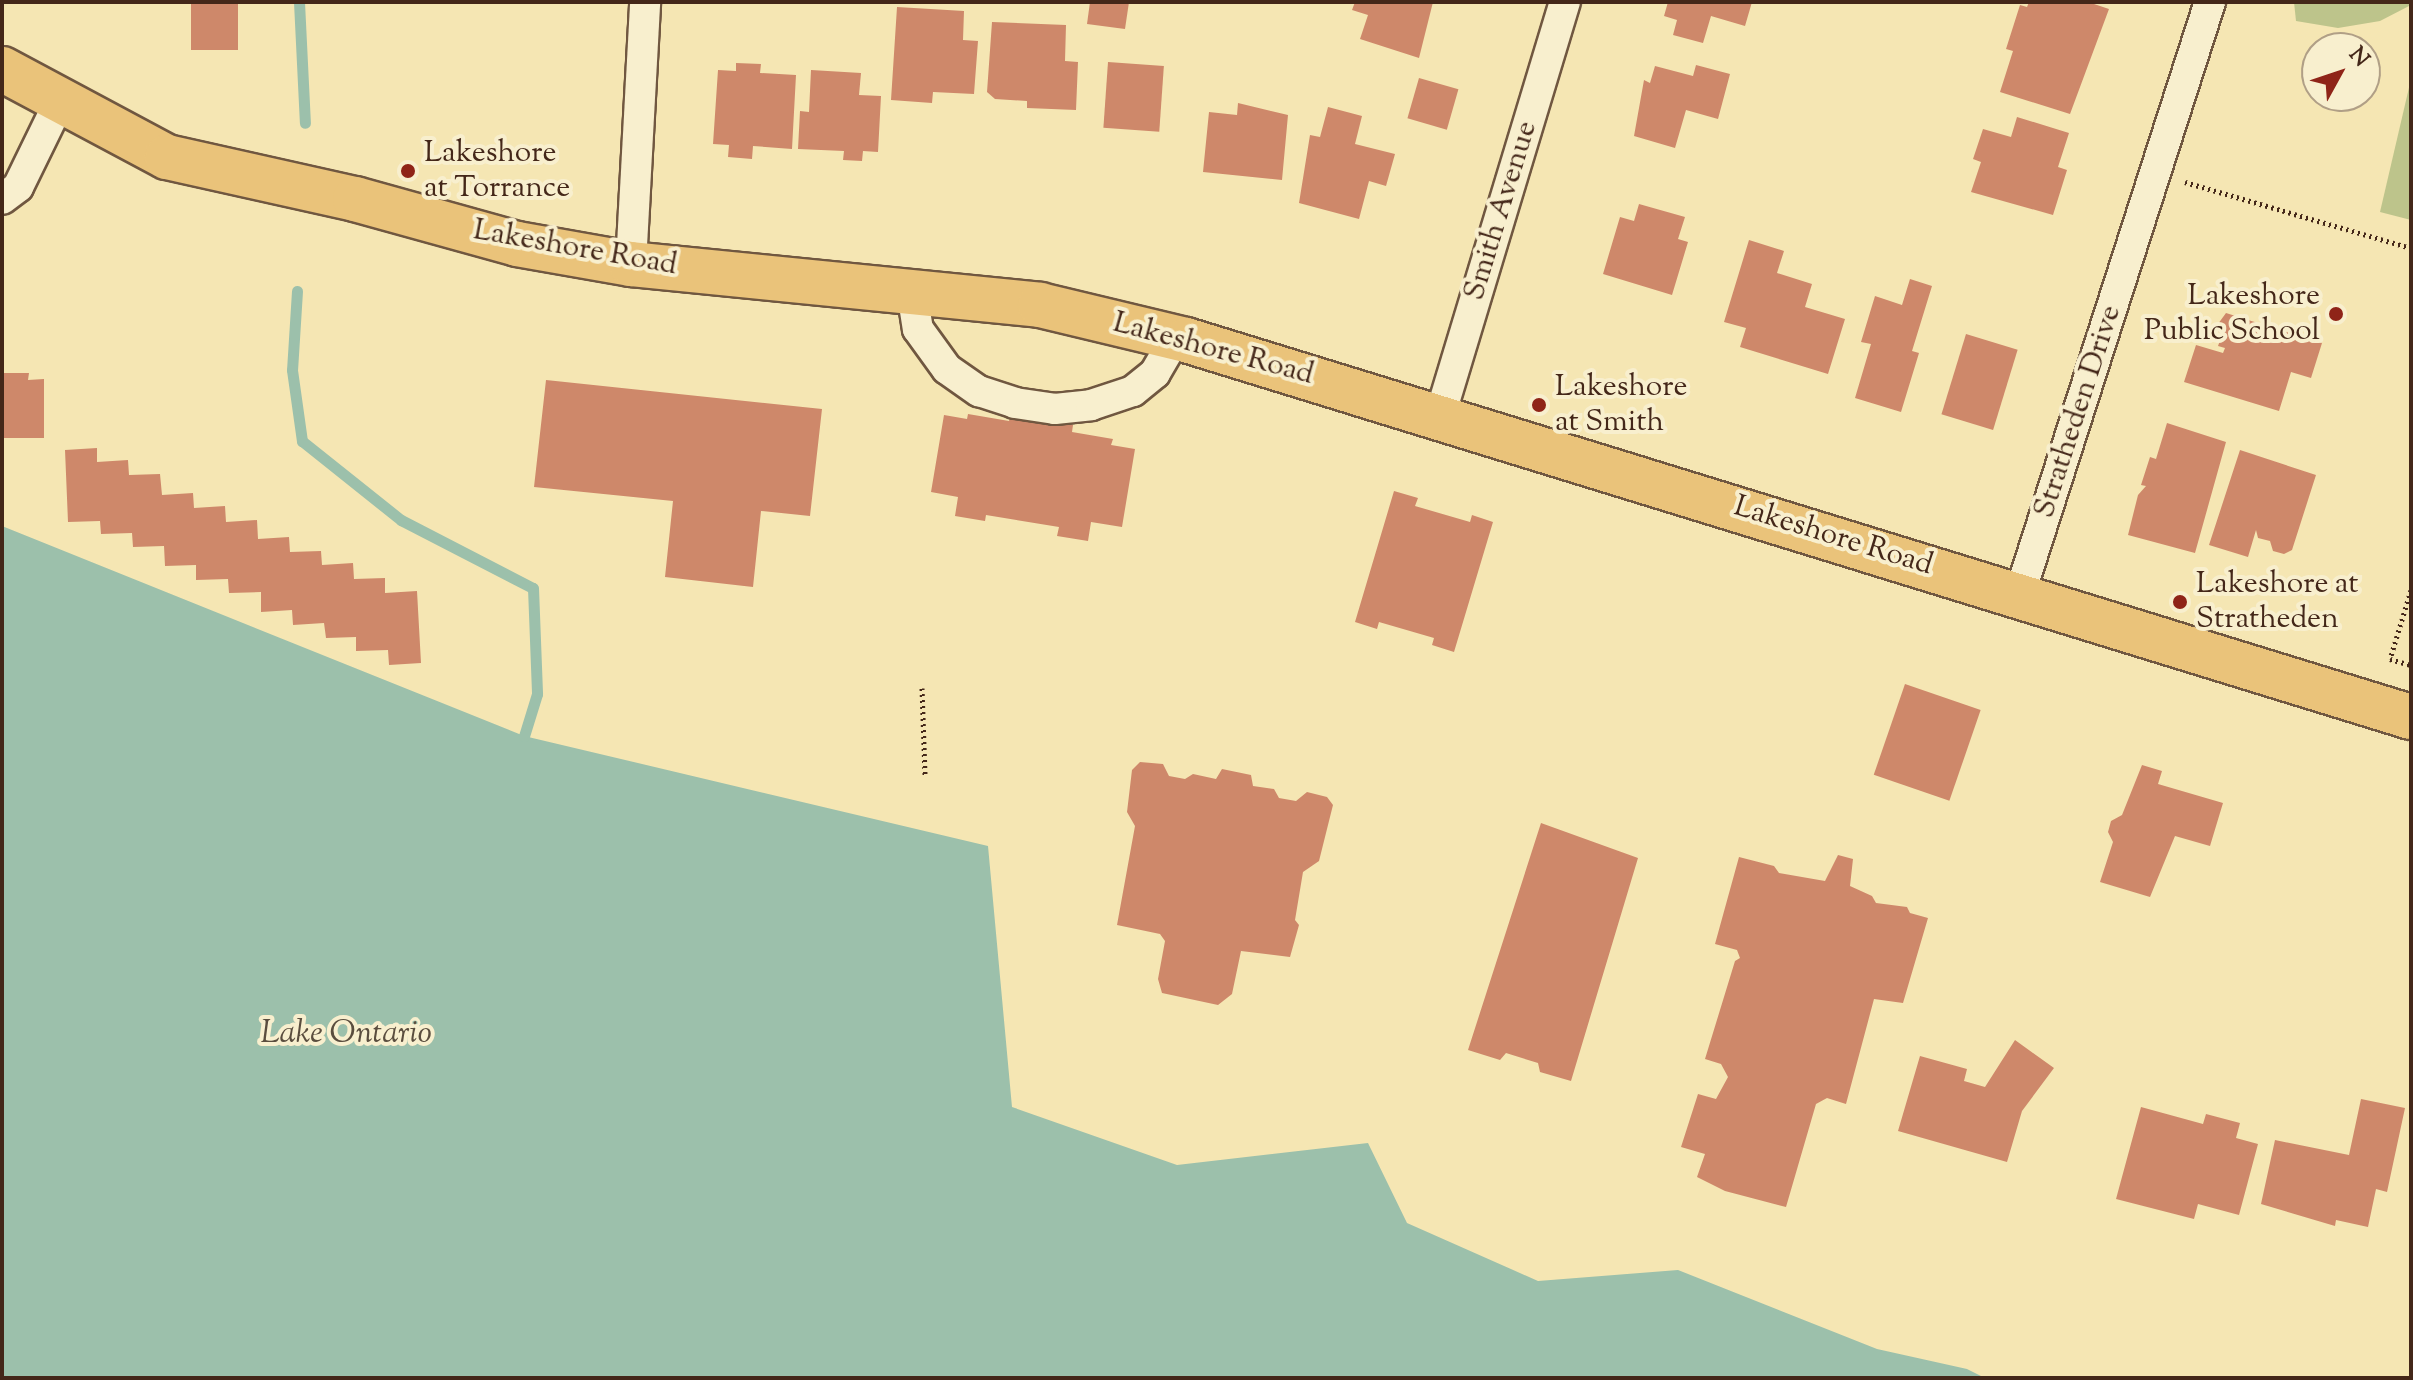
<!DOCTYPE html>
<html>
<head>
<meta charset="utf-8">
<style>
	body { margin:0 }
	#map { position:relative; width:2413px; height:1380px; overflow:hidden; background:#f5e6b3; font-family:"Sorts Mill Goudy",serif }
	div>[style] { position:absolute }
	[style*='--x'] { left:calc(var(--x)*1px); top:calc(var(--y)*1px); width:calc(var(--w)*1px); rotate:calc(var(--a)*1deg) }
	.green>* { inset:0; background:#bdc48b }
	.water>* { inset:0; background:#9cc0ab }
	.stream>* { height:11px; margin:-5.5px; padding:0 5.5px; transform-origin:5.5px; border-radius:5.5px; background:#9cc0ab }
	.building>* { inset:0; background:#ce886a; transform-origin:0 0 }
	.path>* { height:5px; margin-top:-2.5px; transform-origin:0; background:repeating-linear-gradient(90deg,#442719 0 2px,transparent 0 6px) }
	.roads { filter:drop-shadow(2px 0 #705740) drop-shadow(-2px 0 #705740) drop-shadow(0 2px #705740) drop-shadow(0 -2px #705740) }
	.minor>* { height:30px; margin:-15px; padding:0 15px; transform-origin:15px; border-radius:15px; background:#f8efce }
	.primary>* { height:44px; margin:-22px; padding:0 22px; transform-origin:22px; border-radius:22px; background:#eac37a }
	.dots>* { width:22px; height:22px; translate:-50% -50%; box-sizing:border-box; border:4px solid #f8efce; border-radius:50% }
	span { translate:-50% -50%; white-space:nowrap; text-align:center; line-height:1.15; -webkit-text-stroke:8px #f8efce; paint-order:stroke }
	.poi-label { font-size:30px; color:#442719 }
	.left { translate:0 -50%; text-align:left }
	.right { translate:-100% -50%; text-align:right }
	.street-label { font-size:30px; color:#442719 }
	.water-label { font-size:32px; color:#5a4d3e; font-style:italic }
	.frame { position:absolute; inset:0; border:4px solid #442719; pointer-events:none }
	.north { position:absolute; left:2301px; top:32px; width:80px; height:80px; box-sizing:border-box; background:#f8efce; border:2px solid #b09f86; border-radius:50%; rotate:50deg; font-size:22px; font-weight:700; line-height:32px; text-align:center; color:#442719 }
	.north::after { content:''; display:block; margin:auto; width:28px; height:36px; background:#8f2418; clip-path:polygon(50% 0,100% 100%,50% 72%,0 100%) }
</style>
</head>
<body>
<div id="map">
	<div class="green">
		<i style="clip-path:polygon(2294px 2px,2411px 2px,2411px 5px,2380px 21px,2338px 28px,2296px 21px)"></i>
		<i style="clip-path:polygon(2411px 79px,2411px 220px,2380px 212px)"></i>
	</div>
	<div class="water">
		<i style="clip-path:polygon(2px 526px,524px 736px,988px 846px,1012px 1107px,1177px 1165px,1368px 1143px,1407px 1223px,1538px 1281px,1678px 1270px,1877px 1349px,1967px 1369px,1985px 1378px,2px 1378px)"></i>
	</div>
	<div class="stream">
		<i style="--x:299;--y:2;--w:121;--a:87.2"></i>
		<i style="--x:297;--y:291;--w:79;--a:93.6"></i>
		<i style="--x:292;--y:370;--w:72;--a:82"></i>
		<i style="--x:302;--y:441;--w:127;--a:38.6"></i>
		<i style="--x:401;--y:520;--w:148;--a:27.3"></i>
		<i style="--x:533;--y:588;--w:106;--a:87.8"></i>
		<i style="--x:537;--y:694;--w:44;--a:107.2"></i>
	</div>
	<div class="building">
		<i style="left:191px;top:2px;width:47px;height:48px"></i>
		<i style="clip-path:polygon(1090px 2px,1129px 2px,1125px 29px,1087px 24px)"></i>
		<i style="clip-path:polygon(1355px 2px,1433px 2px,1419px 58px,1360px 39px,1368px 15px,1352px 10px)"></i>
		<i style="clip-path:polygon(1668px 2px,1752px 2px,1745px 26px,1711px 16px,1703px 43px,1673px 35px,1677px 20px,1664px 16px)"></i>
		<i style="clip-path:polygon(2029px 2px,2088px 2px,2109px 9px,2070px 114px,2000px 92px,2013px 51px,2006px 49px,2020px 5px,2027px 7px)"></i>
		<i style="clip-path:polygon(897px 7px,964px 11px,963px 40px,978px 41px,974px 94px,933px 92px,932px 103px,891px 100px)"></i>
		<i style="clip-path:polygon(992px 22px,1066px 25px,1065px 61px,1078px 62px,1076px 110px,1027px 108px,1027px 101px,995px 99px,987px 92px)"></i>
		<i style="left:1108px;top:62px;width:56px;height:66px;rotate:4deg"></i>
		<i style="clip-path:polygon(736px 63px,761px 64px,760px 73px,796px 75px,792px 149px,753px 146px,752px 159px,728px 157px,729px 145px,713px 144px,718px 70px,736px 71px)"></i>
		<i style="clip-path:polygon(1696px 65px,1730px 74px,1718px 119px,1686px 110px,1675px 148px,1634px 136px,1644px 80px,1650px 83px,1655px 66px,1693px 76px)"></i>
		<i style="clip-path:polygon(811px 70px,861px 73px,859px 95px,881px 96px,878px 152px,863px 151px,862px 161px,843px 160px,844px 151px,798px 149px,800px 111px,809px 112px)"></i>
		<i style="left:1419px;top:78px;width:41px;height:42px;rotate:16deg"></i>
		<i style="clip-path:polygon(1238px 103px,1288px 115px,1282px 180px,1203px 172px,1209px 112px,1237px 115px)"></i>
		<i style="clip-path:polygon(1328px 107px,1362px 116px,1355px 144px,1395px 154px,1386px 186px,1369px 181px,1359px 219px,1299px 203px,1310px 135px,1320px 137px)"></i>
		<i style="clip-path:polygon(2017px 117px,2069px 133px,2058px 167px,2067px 170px,2053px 215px,1971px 192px,1981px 162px,1973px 159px,1983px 129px,2011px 137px)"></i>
		<i style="clip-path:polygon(1639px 204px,1685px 217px,1678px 239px,1688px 242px,1672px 295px,1603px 274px,1620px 217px,1634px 221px)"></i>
		<i style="clip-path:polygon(1749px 240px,1784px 251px,1777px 273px,1812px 284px,1805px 307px,1845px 319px,1828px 374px,1740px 347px,1746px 328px,1724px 322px)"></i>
		<i style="clip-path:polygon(1910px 279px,1932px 286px,1912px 351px,1919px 353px,1901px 412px,1855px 398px,1871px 344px,1861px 342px,1875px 296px,1902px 305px)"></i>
		<i style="clip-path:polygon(2226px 313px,2322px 343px,2311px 378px,2291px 372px,2279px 411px,2184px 382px,2196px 345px,2223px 353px,2225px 348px,2218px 346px,2222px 335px,2215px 328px)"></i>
		<i style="left:1966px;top:334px;width:54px;height:84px;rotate:17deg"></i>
		<i style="clip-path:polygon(2px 373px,29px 373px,28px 380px,44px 379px,44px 438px,2px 438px)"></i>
		<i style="clip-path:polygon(546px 380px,822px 409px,810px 516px,761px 511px,753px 587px,665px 577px,673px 501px,534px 487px)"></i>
		<i style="clip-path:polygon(968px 414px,1009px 421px,1011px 414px,1073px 425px,1072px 432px,1113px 439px,1111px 445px,1135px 449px,1122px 527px,1091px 522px,1088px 541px,1057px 536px,1059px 527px,986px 515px,985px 521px,955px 516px,958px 497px,931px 492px,944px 415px,967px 419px)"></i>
		<i style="clip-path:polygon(2167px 423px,2226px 442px,2195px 553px,2128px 535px,2138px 495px,2146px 486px,2141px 485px,2150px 457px,2156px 459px)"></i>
		<i style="clip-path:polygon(97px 448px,97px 462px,128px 460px,129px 475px,160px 474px,162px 495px,193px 493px,194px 508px,225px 506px,226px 522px,257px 520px,258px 539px,289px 537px,290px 552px,321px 551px,322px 565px,353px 563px,354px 579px,385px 578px,385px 593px,417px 591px,421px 663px,389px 665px,388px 650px,356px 651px,356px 637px,326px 638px,324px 623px,293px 625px,292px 610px,261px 612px,261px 592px,229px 593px,228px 579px,196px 580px,196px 565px,165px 566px,164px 546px,133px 547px,132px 533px,101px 534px,100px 521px,68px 522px,65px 450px)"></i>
		<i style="clip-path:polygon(2240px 450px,2316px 475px,2292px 550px,2284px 554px,2273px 551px,2270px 541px,2258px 538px,2256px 530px,2248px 557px,2209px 545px)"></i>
		<i style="clip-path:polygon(1394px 491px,1418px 498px,1415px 506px,1470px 522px,1472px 515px,1493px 522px,1454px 652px,1432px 645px,1434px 638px,1379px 622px,1377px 629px,1355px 622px)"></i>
		<i style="left:1905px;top:684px;width:80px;height:96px;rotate:19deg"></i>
		<i style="clip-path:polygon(1140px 762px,1163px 764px,1169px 776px,1185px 779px,1193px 774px,1216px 779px,1222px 769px,1251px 775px,1253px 786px,1274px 789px,1279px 798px,1296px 801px,1307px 792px,1327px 797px,1333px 805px,1319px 861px,1303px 872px,1295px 920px,1299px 925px,1290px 957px,1241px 951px,1232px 994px,1218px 1005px,1162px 993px,1158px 979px,1165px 941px,1160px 934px,1117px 925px,1135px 826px,1127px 812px,1132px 770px)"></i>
		<i style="clip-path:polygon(2142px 765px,2162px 771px,2158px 784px,2223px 803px,2210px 846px,2175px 836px,2150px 897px,2100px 882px,2113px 842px,2108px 832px,2111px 821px,2122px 815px)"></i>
		<i style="clip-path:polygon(1541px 823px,1638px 858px,1571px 1081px,1540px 1072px,1538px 1063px,1506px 1053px,1500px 1060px,1468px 1050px)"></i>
		<i style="clip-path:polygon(1838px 855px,1853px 859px,1850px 886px,1872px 896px,1876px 903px,1907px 907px,1910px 913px,1928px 918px,1903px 1003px,1874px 999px,1846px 1104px,1827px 1098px,1816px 1104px,1786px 1207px,1725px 1191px,1697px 1177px,1705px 1154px,1681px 1147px,1698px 1094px,1716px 1099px,1728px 1077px,1721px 1064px,1705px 1059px,1735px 961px,1740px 958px,1737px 950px,1715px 944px,1739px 857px,1774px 866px,1779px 873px,1825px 881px)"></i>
		<i style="clip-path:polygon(2015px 1040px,2054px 1068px,2022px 1111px,2007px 1162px,1898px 1131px,1920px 1056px,1967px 1069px,1964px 1081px,1985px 1087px)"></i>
		<i style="clip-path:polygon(2361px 1099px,2405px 1108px,2387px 1192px,2376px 1189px,2368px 1227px,2336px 1220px,2335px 1226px,2261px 1204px,2275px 1140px,2349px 1155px)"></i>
		<i style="clip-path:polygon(2141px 1107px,2203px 1124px,2206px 1114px,2240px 1123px,2236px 1138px,2258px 1144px,2239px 1215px,2198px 1204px,2194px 1219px,2116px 1199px)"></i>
	</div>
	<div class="path">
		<i style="--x:2185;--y:182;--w:235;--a:16.3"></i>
		<i style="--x:2411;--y:590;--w:72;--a:106.9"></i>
		<i style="--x:2390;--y:659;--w:22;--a:16"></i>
		<i style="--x:922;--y:688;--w:87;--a:88"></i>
	</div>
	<div class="roads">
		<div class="minor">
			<i style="--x:2;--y:199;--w:20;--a:-37"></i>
			<i style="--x:18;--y:187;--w:93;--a:-64"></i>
			<i style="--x:631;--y:264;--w:262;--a:-86.9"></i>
			<i style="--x:912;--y:292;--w:37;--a:81"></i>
			<i style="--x:918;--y:329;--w:49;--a:54.1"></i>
			<i style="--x:947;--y:369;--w:39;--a:35"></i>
			<i style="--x:979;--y:391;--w:38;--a:18"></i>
			<i style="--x:1015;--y:403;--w:40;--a:8.5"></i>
			<i style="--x:1055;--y:409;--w:36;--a:-6"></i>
			<i style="--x:1091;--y:405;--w:44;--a:-18.4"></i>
			<i style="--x:1133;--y:391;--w:28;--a:-39"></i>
			<i style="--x:1155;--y:373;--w:42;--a:-59.7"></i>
			<i style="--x:1439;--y:419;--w:436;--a:-73.2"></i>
			<i style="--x:2020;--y:593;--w:621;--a:-72.18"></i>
		</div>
		<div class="primary">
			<i style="--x:2;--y:69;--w:187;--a:28.1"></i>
			<i style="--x:167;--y:157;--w:193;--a:12.6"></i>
			<i style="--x:355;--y:199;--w:168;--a:15.5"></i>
			<i style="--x:517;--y:244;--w:116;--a:10"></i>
			<i style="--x:631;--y:264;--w:411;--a:5.7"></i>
			<i style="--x:1040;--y:305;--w:150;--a:13.5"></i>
			<i style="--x:1186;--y:340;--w:1282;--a:17.11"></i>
		</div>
	</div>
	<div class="dots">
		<i style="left:408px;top:171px;background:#8f2418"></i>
		<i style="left:2336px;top:314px;background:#8f2418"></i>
		<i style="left:1539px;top:405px;background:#8f2418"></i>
		<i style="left:2180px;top:602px;background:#8f2418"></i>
	</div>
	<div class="poi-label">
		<span class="left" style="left:424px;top:171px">Lakeshore<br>at Torrance</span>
		<span class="right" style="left:2320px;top:314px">Lakeshore<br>Public School</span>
		<span class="left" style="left:1555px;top:405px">Lakeshore<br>at Smith</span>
		<span class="left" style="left:2196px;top:602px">Lakeshore at<br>Stratheden</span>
	</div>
	<div class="street-label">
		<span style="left:1502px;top:211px;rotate:-73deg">Smith Avenue</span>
		<span style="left:575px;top:249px;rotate:10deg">Lakeshore Road</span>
		<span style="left:1213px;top:350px;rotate:15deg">Lakeshore Road</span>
		<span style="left:2079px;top:412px;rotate:-72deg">Stratheden Drive</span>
		<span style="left:1833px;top:537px;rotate:17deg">Lakeshore Road</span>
	</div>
	<div class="water-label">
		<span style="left:346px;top:1034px">Lake Ontario</span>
	</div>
	<div class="frame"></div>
	<div class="north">N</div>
</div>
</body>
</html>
